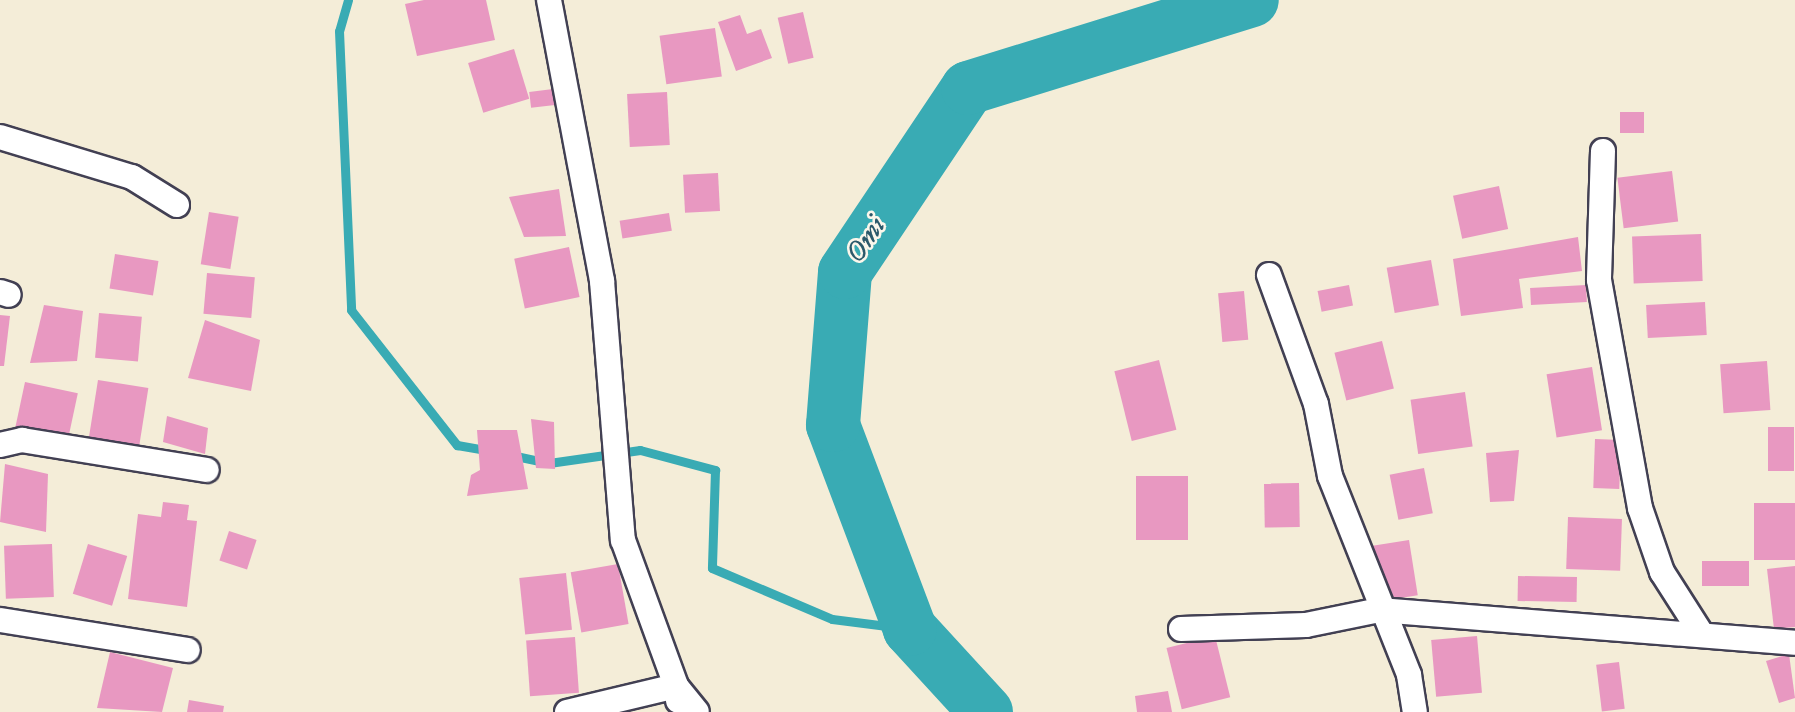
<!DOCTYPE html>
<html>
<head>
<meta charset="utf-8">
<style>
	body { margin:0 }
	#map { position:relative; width:1795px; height:712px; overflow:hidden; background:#f4edd8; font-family:"IM FELL DW Pica",serif }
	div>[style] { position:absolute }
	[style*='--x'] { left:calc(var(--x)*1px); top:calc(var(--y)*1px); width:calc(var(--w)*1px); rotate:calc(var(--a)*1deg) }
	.stream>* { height:9px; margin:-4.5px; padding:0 4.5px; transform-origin:4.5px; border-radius:4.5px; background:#39abb4 }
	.river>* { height:54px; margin:-27px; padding:0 27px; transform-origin:27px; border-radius:27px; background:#39abb4 }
	.building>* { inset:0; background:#e898c1; transform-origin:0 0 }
	.roads { filter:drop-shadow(2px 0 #424053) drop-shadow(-2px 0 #424053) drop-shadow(0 2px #424053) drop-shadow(0 -2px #424053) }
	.minor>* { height:24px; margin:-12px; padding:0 12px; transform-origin:12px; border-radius:12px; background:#fff }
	span { translate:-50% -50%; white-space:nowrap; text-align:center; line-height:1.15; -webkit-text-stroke:5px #fbf7ec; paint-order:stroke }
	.water-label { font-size:28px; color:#2b596b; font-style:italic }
</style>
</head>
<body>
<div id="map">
	<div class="stream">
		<i style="--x:348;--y:0;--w:32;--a:106"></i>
		<i style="--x:339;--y:31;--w:279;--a:87.5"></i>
		<i style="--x:351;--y:310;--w:172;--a:51.9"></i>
		<i style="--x:457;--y:445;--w:34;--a:10"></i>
		<i style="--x:511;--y:455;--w:39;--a:12"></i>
		<i style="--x:549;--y:463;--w:92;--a:-8.1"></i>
		<i style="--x:640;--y:450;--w:78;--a:14.9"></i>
		<i style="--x:715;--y:470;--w:98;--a:91.8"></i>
		<i style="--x:712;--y:568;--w:130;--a:23"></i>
		<i style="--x:832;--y:619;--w:79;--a:7.3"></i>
	</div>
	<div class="river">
		<i style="--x:986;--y:712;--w:113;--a:-132.5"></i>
		<i style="--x:910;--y:629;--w:218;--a:-110.7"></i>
		<i style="--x:833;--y:425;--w:153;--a:-85.5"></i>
		<i style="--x:845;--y:272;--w:221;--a:-56.2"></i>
		<i style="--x:968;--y:88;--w:297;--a:-17.2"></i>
	</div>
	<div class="building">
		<i style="clip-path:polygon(424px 0,486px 0,495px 40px,417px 56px,405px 4px)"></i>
		<i style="left:803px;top:12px;width:47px;height:26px;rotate:77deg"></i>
		<i style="clip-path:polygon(740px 15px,747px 34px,761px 29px,772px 58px,736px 71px,718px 22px)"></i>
		<i style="left:715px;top:28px;width:49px;height:56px;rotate:82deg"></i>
		<i style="left:514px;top:49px;width:52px;height:48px;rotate:73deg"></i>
		<i style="left:553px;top:89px;width:16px;height:24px;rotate:83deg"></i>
		<i style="left:667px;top:92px;width:53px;height:40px;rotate:87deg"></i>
		<i style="left:1620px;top:112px;width:24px;height:21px"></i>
		<i style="left:1672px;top:171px;width:51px;height:55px;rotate:83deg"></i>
		<i style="left:718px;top:173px;width:38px;height:35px;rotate:87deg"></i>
		<i style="left:1499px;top:186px;width:44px;height:47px;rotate:78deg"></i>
		<i style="clip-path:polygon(559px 189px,566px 236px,524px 237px,509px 197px)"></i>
		<i style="left:209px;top:212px;width:30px;height:53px;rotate:9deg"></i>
		<i style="left:669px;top:213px;width:18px;height:50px;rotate:81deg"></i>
		<i style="left:1701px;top:234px;width:47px;height:69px;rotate:88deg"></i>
		<i style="clip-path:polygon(1578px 237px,1582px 271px,1519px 279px,1523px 308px,1461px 316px,1453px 259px)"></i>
		<i style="left:569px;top:247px;width:51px;height:56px;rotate:78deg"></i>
		<i style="left:115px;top:254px;width:44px;height:35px;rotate:9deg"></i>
		<i style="left:1431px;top:260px;width:46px;height:45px;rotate:80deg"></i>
		<i style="left:207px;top:273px;width:48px;height:41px;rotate:5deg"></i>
		<i style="left:1349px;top:285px;width:21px;height:32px;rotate:79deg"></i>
		<i style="left:1586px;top:285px;width:17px;height:56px;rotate:87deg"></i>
		<i style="left:1244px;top:291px;width:49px;height:26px;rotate:85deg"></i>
		<i style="left:1705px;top:302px;width:33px;height:59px;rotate:87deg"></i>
		<i style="clip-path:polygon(44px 305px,83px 311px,77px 361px,30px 363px)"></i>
		<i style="left:99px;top:313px;width:43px;height:45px;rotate:5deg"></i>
		<i style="clip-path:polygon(0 315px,10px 316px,4px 366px,0 366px)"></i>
		<i style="clip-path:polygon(205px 320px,260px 340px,251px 391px,188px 378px)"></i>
		<i style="left:1382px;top:341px;width:49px;height:49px;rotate:76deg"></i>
		<i style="left:1159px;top:360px;width:72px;height:46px;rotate:76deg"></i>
		<i style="left:1767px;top:361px;width:49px;height:47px;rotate:86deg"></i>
		<i style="left:1592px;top:367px;width:64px;height:46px;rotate:81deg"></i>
		<i style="left:98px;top:380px;width:51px;height:67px;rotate:9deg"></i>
		<i style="left:25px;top:382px;width:54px;height:52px;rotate:12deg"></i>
		<i style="left:1465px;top:392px;width:55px;height:55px;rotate:82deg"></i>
		<i style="clip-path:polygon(167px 416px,208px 428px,205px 454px,163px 442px)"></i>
		<i style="clip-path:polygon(531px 419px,554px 422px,555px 469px,536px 468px)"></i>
		<i style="left:1768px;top:427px;width:26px;height:44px"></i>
		<i style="clip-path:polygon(477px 430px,517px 430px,528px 489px,467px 496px,471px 475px,480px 470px)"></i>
		<i style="left:1595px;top:439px;width:26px;height:49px;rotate:2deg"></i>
		<i style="clip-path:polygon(1519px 450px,1514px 501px,1490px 502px,1486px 453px)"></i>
		<i style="clip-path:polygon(5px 464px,48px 474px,46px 532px,0 522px)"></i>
		<i style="left:1424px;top:468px;width:46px;height:35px;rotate:79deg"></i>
		<i style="left:1136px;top:476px;width:52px;height:64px"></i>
		<i style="left:1299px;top:483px;width:44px;height:35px;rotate:89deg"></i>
		<i style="clip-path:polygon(163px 502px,189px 505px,187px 520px,197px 521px,187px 607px,128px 599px,138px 514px,161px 517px)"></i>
		<i style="left:1795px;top:503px;width:57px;height:41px;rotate:90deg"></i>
		<i style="left:1568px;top:517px;width:54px;height:52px;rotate:2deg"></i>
		<i style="left:229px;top:531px;width:29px;height:31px;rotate:18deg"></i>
		<i style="left:1409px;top:540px;width:56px;height:40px;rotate:81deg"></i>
		<i style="left:52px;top:544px;width:53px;height:48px;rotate:88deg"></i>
		<i style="left:88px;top:544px;width:41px;height:52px;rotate:17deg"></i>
		<i style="left:1702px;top:561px;width:47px;height:25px"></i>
		<i style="left:618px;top:564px;width:61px;height:48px;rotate:80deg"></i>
		<i style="clip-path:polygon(1795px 566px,1795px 627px,1774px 629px,1767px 569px)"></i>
		<i style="left:566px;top:573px;width:57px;height:47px;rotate:84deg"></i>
		<i style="left:1518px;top:576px;width:59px;height:25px;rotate:1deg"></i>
		<i style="left:1215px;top:636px;width:63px;height:50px;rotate:76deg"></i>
		<i style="left:1477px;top:636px;width:57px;height:46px;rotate:85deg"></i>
		<i style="left:575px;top:637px;width:56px;height:49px;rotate:86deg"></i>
		<i style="clip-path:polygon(110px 652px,173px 668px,162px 712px,97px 708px)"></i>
		<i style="clip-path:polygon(1789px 654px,1795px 698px,1779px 703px,1766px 661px)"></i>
		<i style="left:1619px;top:662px;width:47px;height:23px;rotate:83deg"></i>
		<i style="clip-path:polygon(1168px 691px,1172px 712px,1137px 712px,1135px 696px)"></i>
		<i style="clip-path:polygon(189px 700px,224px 706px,223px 712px,187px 712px)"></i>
	</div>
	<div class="roads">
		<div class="minor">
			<i style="--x:549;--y:0;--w:286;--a:79.3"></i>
			<i style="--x:602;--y:281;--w:260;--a:85.4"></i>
			<i style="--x:623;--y:540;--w:155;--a:70"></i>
			<i style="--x:676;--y:686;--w:33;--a:51"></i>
			<i style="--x:0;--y:137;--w:138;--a:16.9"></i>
			<i style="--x:132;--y:177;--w:53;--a:31.9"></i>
			<i style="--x:1603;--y:151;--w:129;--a:91.8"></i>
			<i style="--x:1599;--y:280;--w:232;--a:79.8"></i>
			<i style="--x:1640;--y:508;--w:68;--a:71"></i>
			<i style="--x:1662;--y:572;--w:72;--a:57.4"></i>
			<i style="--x:1269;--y:275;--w:137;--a:70"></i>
			<i style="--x:1316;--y:404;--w:73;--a:79"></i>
			<i style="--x:1330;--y:476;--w:214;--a:68.3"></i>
			<i style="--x:1409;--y:675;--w:37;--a:81"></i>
			<i style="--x:0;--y:292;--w:9;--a:18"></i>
			<i style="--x:0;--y:445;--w:23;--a:-13"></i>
			<i style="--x:22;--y:440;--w:187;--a:9.2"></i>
			<i style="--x:0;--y:620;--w:190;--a:9.1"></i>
			<i style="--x:1181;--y:629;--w:125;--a:-1.8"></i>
			<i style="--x:1306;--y:625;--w:75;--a:-11.6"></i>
			<i style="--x:1379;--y:610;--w:417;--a:4.5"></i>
			<i style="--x:567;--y:712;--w:112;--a:-13.4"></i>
			<i style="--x:676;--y:686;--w:15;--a:82"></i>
		</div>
	</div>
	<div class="water-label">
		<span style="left:866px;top:240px;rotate:-56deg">Omi</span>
	</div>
</div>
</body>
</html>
